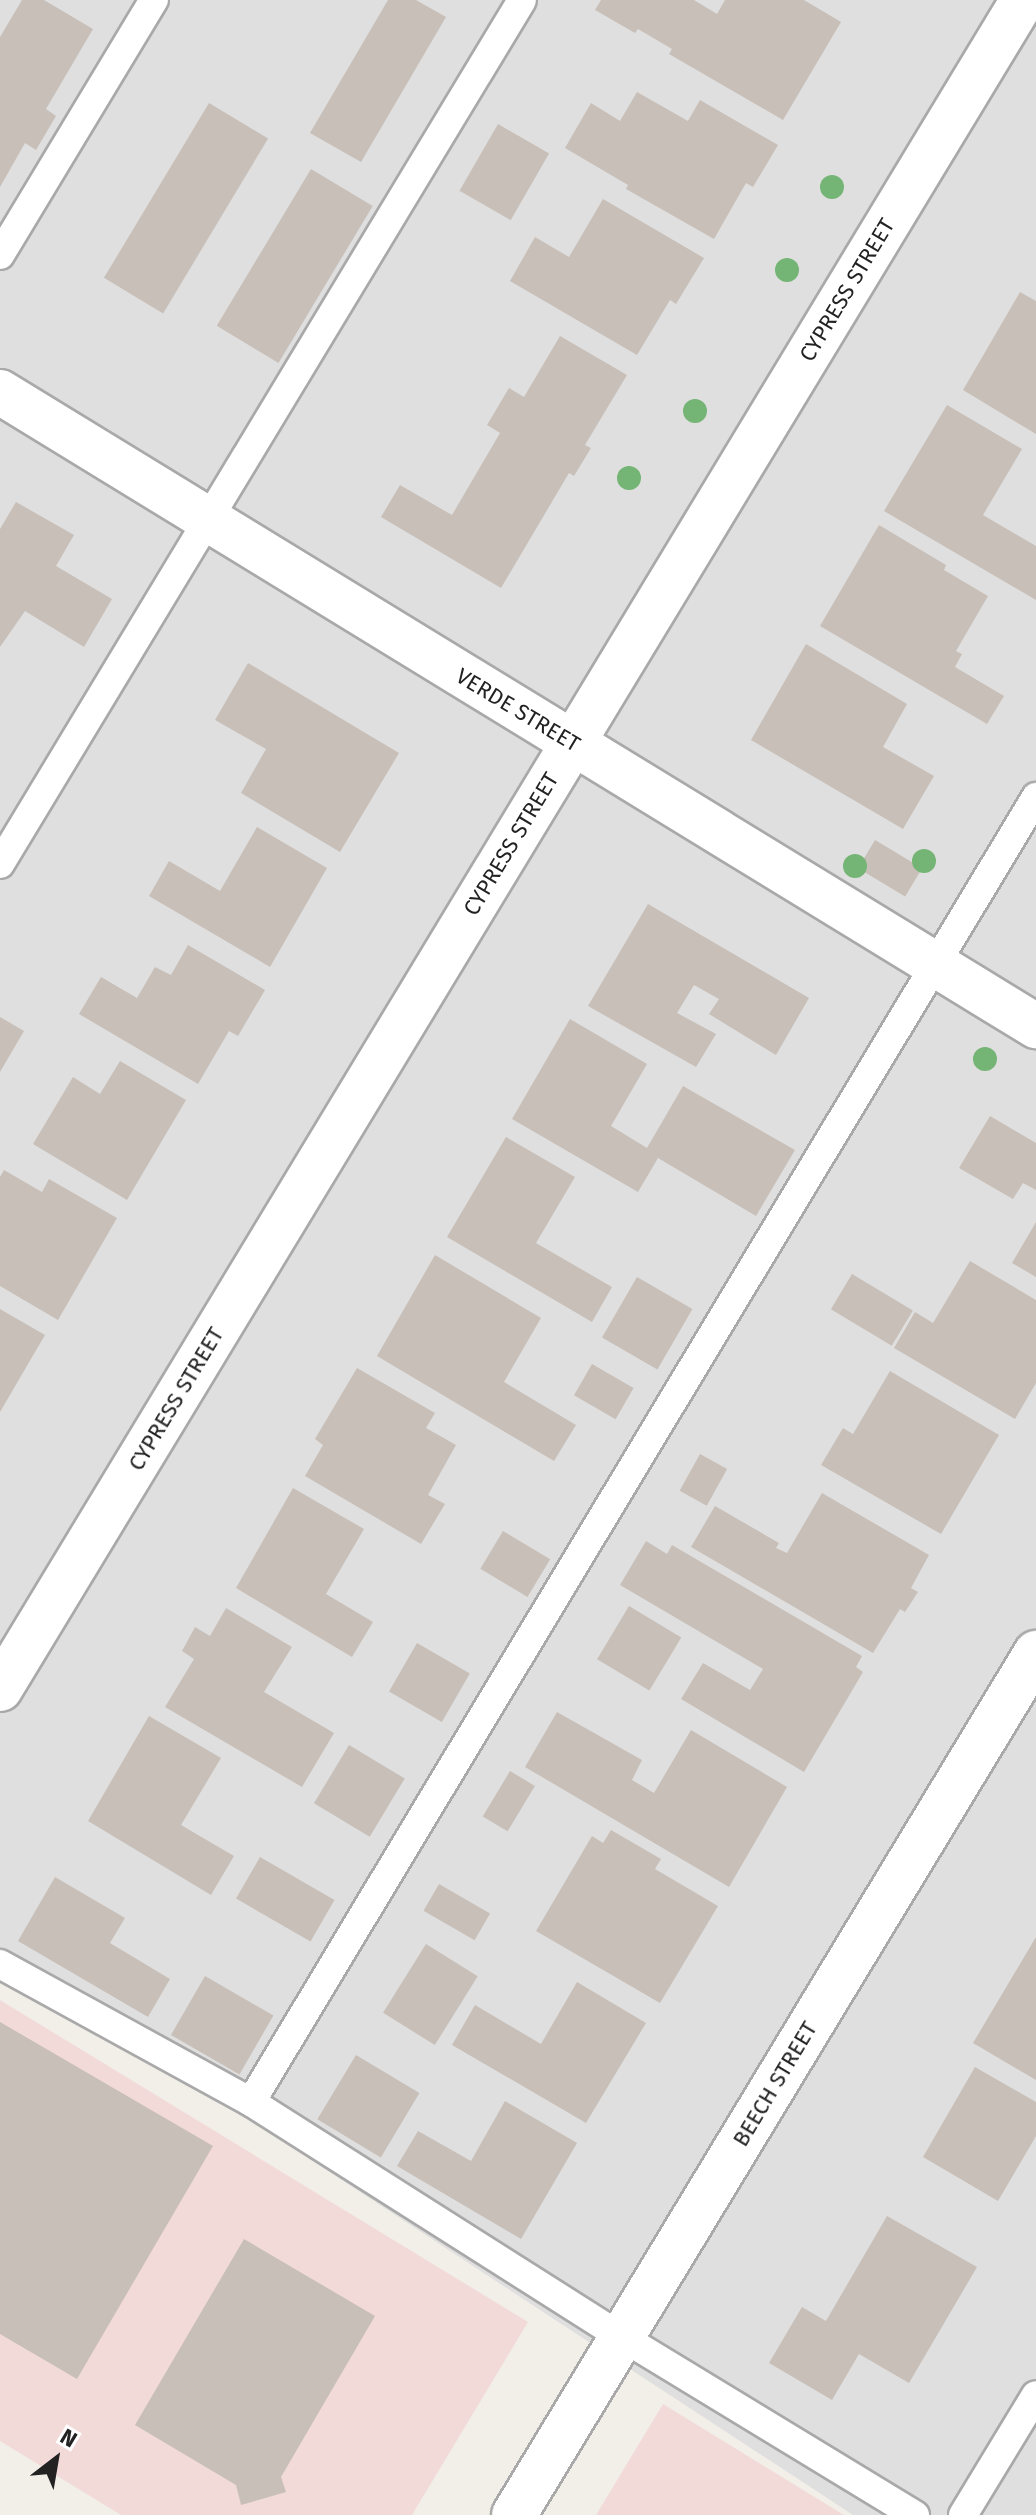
<!DOCTYPE html>
<html>
<head>
<meta charset="utf-8">
<style>
	body { margin:0 }
	#map { position:relative; width:1036px; height:2515px; overflow:hidden; background:#f2efe9; font-family:"Fira Sans",sans-serif }
	div>[style] { position:absolute }
	[style*='--x'] { left:calc(var(--x)*1px); top:calc(var(--y)*1px); width:calc(var(--w)*1px); rotate:calc(var(--a)*1deg) }
	.residential>* { inset:0; background:#e0dfdf }
	.commercial>* { inset:0; background:#f2dad9 }
	.building>* { inset:0; background:#c7bfb8; transform-origin:0 0 }
	.roads { filter:drop-shadow(2px 0 #a9a9a9) drop-shadow(-2px 0 #a9a9a9) drop-shadow(0 2px #a9a9a9) drop-shadow(0 -2px #a9a9a9) }
	.lane>* { height:28px; margin:-14px; padding:0 14px; transform-origin:14px; border-radius:14px; background:#fff }
	.street>* { height:44px; margin:-22px; padding:0 22px; transform-origin:22px; border-radius:22px; background:#fff }
	.trees>* { width:24px; height:24px; margin:-12px; border-radius:50%; background:#74b475 }
	span { translate:-50% -50%; white-space:nowrap; text-align:center; line-height:1.15; -webkit-text-stroke:8px #fff; paint-order:stroke }
	.street-label { font-size:22px; color:#222 }
	.north { position:absolute; left:16px; top:2419px; width:80px; height:80px; -webkit-text-stroke:6px #fff; paint-order:stroke; rotate:31deg; font-size:22px; font-weight:700; line-height:32px; text-align:center; color:#222 }
	.north::after { content:''; display:block; margin:auto; width:28px; height:36px; background:#222; clip-path:polygon(50% 0,100% 100%,50% 72%,0 100%) }
</style>
</head>
<body>
<div id="map">
	<div class="residential">
		<i style="clip-path:polygon(0 0,1036px 0,1036px 2515px,853px 2515px,0 1956px)"></i>
	</div>
	<div class="commercial">
		<i style="clip-path:polygon(0 2000px,528px 2322px,412px 2515px,121px 2515px,0 2441px)"></i>
		<i style="clip-path:polygon(663px 2404px,844px 2515px,596px 2515px)"></i>
	</div>
	<div class="building">
		<i style="clip-path:polygon(22px 0,44px 0,93px 29px,46px 109px,56px 116px,36px 150px,25px 143px,0 187px,0 37px)"></i>
		<i style="clip-path:polygon(388px 0,416px 0,446px 17px,361px 162px,310px 133px)"></i>
		<i style="clip-path:polygon(601px 0,694px 0,717px 14px,725px 0,804px 0,841px 22px,783px 120px,669px 54px,672px 49px,638px 29px,635px 33px,595px 10px)"></i>
		<i style="clip-path:polygon(637px 92px,688px 121px,700px 100px,778px 145px,753px 187px,746px 183px,714px 239px,626px 189px,628px 185px,565px 148px,591px 103px,620px 121px)"></i>
		<i style="left:209px;top:103px;width:69px;height:204px;rotate:31deg"></i>
		<i style="left:498px;top:124px;width:59px;height:77px;rotate:30deg"></i>
		<i style="left:311px;top:169px;width:72px;height:183px;rotate:31deg"></i>
		<i style="clip-path:polygon(603px 199px,704px 258px,676px 304px,670px 300px,637px 355px,510px 281px,535px 237px,569px 257px)"></i>
		<i style="clip-path:polygon(1020px 292px,1036px 301px,1036px 434px,963px 390px)"></i>
		<i style="clip-path:polygon(560px 336px,627px 375px,585px 445px,591px 448px,574px 476px,569px 473px,501px 588px,381px 517px,400px 485px,452px 515px,500px 433px,487px 425px,509px 388px,524px 397px)"></i>
		<i style="clip-path:polygon(947px 405px,1022px 449px,983px 515px,1036px 546px,1036px 600px,884px 511px)"></i>
		<i style="clip-path:polygon(16px 502px,74px 535px,56px 566px,112px 599px,84px 647px,25px 611px,0 647px,0 529px)"></i>
		<i style="clip-path:polygon(879px 525px,946px 565px,944px 570px,988px 596px,956px 651px,962px 654px,955px 667px,1004px 696px,987px 724px,820px 626px)"></i>
		<i style="clip-path:polygon(806px 644px,907px 704px,883px 747px,934px 776px,903px 829px,751px 740px)"></i>
		<i style="clip-path:polygon(248px 663px,399px 753px,340px 852px,241px 793px,266px 749px,215px 720px)"></i>
		<i style="clip-path:polygon(257px 827px,327px 868px,270px 967px,149px 896px,169px 861px,220px 891px)"></i>
		<i style="left:875px;top:840px;width:55px;height:33px;rotate:31deg"></i>
		<i style="clip-path:polygon(648px 904px,809px 998px,776px 1055px,709px 1014px,719px 999px,694px 985px,677px 1013px,716px 1034px,696px 1067px,588px 1006px)"></i>
		<i style="clip-path:polygon(188px 945px,265px 990px,238px 1036px,229px 1031px,198px 1084px,79px 1014px,101px 977px,137px 998px,155px 967px,171px 975px)"></i>
		<i style="clip-path:polygon(0 1017px,24px 1031px,0 1072px)"></i>
		<i style="clip-path:polygon(570px 1019px,647px 1064px,611px 1126px,647px 1148px,683px 1086px,795px 1150px,756px 1216px,658px 1158px,638px 1192px,512px 1119px)"></i>
		<i style="clip-path:polygon(120px 1061px,186px 1100px,127px 1200px,33px 1144px,73px 1077px,100px 1094px)"></i>
		<i style="clip-path:polygon(990px 1116px,1036px 1143px,1036px 1190px,1023px 1183px,1013px 1199px,959px 1168px)"></i>
		<i style="clip-path:polygon(506px 1137px,575px 1177px,536px 1243px,612px 1287px,592px 1322px,447px 1237px)"></i>
		<i style="clip-path:polygon(4px 1170px,42px 1192px,49px 1179px,117px 1218px,58px 1320px,0 1286px,0 1177px)"></i>
		<i style="clip-path:polygon(1036px 1222px,1036px 1277px,1012px 1263px)"></i>
		<i style="clip-path:polygon(435px 1255px,541px 1318px,504px 1382px,576px 1425px,554px 1461px,377px 1356px)"></i>
		<i style="clip-path:polygon(970px 1261px,1036px 1300px,1036px 1383px,1015px 1419px,894px 1348px,915px 1312px,933px 1323px)"></i>
		<i style="left:852px;top:1274px;width:71px;height:41px;rotate:31deg"></i>
		<i style="left:637px;top:1277px;width:64px;height:70px;rotate:30deg"></i>
		<i style="clip-path:polygon(0 1309px,45px 1335px,0 1412px)"></i>
		<i style="left:592px;top:1364px;width:48px;height:36px;rotate:30deg"></i>
		<i style="clip-path:polygon(357px 1368px,435px 1413px,426px 1428px,456px 1445px,428px 1495px,445px 1504px,421px 1544px,305px 1476px,323px 1445px,315px 1439px)"></i>
		<i style="clip-path:polygon(890px 1371px,999px 1435px,941px 1534px,821px 1465px,843px 1428px,853px 1434px)"></i>
		<i style="left:700px;top:1454px;width:31px;height:42px;rotate:29deg"></i>
		<i style="clip-path:polygon(293px 1488px,364px 1529px,326px 1594px,373px 1622px,352px 1657px,236px 1588px)"></i>
		<i style="clip-path:polygon(822px 1493px,929px 1555px,911px 1588px,918px 1592px,905px 1612px,900px 1609px,873px 1653px,691px 1547px,715px 1506px,779px 1543px,776px 1548px,787px 1553px)"></i>
		<i style="left:503px;top:1531px;width:55px;height:44px;rotate:31deg"></i>
		<i style="clip-path:polygon(646px 1541px,667px 1554px,672px 1545px,862px 1656px,856px 1667px,863px 1672px,804px 1772px,681px 1699px,703px 1663px,750px 1690px,763px 1669px,620px 1585px)"></i>
		<i style="left:629px;top:1606px;width:61px;height:62px;rotate:31deg"></i>
		<i style="clip-path:polygon(226px 1608px,292px 1647px,264px 1692px,334px 1733px,302px 1787px,165px 1707px,194px 1659px,182px 1651px,195px 1627px,210px 1636px)"></i>
		<i style="left:417px;top:1643px;width:61px;height:56px;rotate:30deg"></i>
		<i style="clip-path:polygon(557px 1712px,642px 1760px,632px 1780px,654px 1793px,691px 1730px,787px 1787px,729px 1887px,525px 1767px)"></i>
		<i style="clip-path:polygon(149px 1716px,221px 1758px,181px 1825px,234px 1856px,211px 1895px,88px 1821px)"></i>
		<i style="left:349px;top:1745px;width:65px;height:68px;rotate:31deg"></i>
		<i style="left:510px;top:1771px;width:29px;height:53px;rotate:31deg"></i>
		<i style="clip-path:polygon(611px 1830px,661px 1859px,655px 1869px,718px 1906px,660px 2003px,536px 1931px,592px 1836px,603px 1843px)"></i>
		<i style="left:260px;top:1857px;width:86px;height:48px;rotate:30deg"></i>
		<i style="clip-path:polygon(55px 1877px,125px 1918px,110px 1943px,170px 1979px,148px 2017px,18px 1941px)"></i>
		<i style="left:439px;top:1884px;width:59px;height:31px;rotate:30deg"></i>
		<i style="clip-path:polygon(1036px 1937px,1036px 2080px,973px 2043px)"></i>
		<i style="left:426px;top:1944px;width:61px;height:81px;rotate:32deg"></i>
		<i style="left:205px;top:1976px;width:79px;height:68px;rotate:30deg"></i>
		<i style="clip-path:polygon(577px 1982px,646px 2023px,586px 2123px,452px 2045px,475px 2005px,541px 2044px)"></i>
		<i style="clip-path:polygon(0 2022px,213px 2146px,77px 2379px,0 2334px)"></i>
		<i style="left:356px;top:2055px;width:74px;height:75px;rotate:31deg"></i>
		<i style="clip-path:polygon(975px 2067px,1036px 2102px,1036px 2136px,998px 2201px,923px 2157px)"></i>
		<i style="clip-path:polygon(505px 2101px,577px 2143px,521px 2239px,397px 2166px,418px 2131px,471px 2161px)"></i>
		<i style="clip-path:polygon(887px 2216px,977px 2267px,909px 2383px,859px 2354px,832px 2400px,769px 2363px,802px 2307px,826px 2321px)"></i>
		<i style="clip-path:polygon(244px 2239px,375px 2316px,281px 2477px,286px 2492px,241px 2505px,236px 2485px,135px 2425px)"></i>
	</div>
	<div class="roads">
		<div class="lane">
			<i style="--x:0;--y:255;--w:298;--a:-58.9"></i>
			<i style="--x:0;--y:864;--w:1009;--a:-58.86"></i>
			<i style="--x:0;--y:1964;--w:286;--a:28.8"></i>
			<i style="--x:251;--y:2102;--w:439;--a:32.4"></i>
			<i style="--x:622;--y:2337;--w:343;--a:31.3"></i>
			<i style="--x:251;--y:2102;--w:1523;--a:-58.97"></i>
			<i style="--x:963;--y:2515;--w:140;--a:-58.7"></i>
		</div>
		<div class="street">
			<i style="--x:0;--y:392;--w:1215;--a:31.47"></i>
			<i style="--x:0;--y:1689;--w:1975;--a:-58.8"></i>
			<i style="--x:514;--y:2515;--w:1008;--a:-58.8"></i>
		</div>
	</div>
	<div class="trees">
		<i style="left:832px;top:187px"></i>
		<i style="left:787px;top:270px"></i>
		<i style="left:695px;top:411px"></i>
		<i style="left:629px;top:478px"></i>
		<i style="left:924px;top:861px"></i>
		<i style="left:855px;top:866px"></i>
		<i style="left:985px;top:1059px"></i>
	</div>
	<div class="street-label">
		<span style="left:847px;top:290px;rotate:-59deg">CYPRESS STREET</span>
		<span style="left:518px;top:710px;rotate:31deg">VERDE STREET</span>
		<span style="left:511px;top:844px;rotate:-59deg">CYPRESS STREET</span>
		<span style="left:176px;top:1399px;rotate:-59deg">CYPRESS STREET</span>
		<span style="left:775px;top:2084px;rotate:-59deg">BEECH STREET</span>
	</div>
	<div class="north">N</div>
</div>
</body>
</html>
